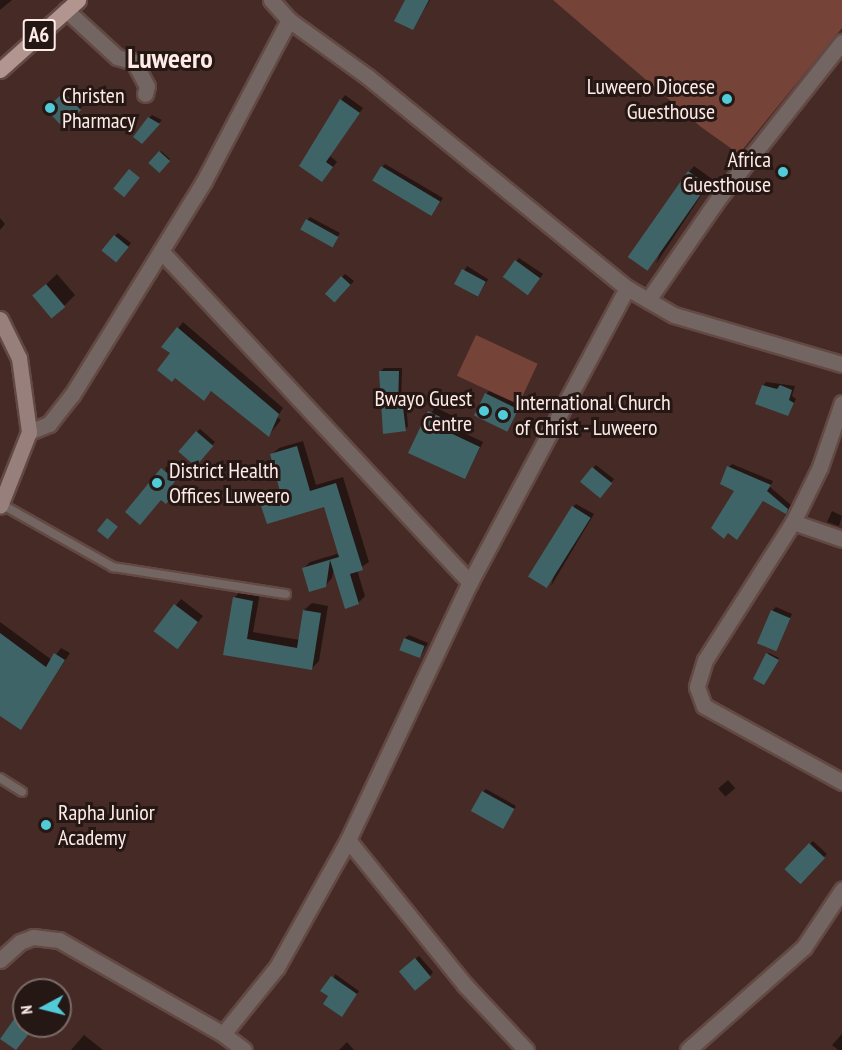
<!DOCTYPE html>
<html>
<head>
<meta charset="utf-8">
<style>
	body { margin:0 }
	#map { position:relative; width:842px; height:1050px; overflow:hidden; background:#462a25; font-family:"PT Sans Narrow",sans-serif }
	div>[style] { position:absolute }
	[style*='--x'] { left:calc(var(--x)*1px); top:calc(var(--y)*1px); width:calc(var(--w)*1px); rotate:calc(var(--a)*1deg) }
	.green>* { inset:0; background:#764339; transform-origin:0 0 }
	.shadow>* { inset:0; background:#0007; transform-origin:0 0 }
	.building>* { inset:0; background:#3e6468; transform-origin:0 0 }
	.roads { filter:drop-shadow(2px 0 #634944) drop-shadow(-2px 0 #634944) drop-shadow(0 2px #634944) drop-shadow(0 -2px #634944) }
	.service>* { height:8px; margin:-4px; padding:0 4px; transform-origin:4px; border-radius:4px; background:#736561 }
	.minor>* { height:15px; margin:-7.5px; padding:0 7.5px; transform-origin:7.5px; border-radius:7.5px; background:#736561 }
	.secondary>* { height:15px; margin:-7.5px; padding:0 7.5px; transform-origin:7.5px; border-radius:7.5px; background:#97807b }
	.primary>* { height:15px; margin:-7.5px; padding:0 7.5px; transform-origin:7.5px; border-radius:7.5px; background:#b3958f }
	.dots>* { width:16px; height:16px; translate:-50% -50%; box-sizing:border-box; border:3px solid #241714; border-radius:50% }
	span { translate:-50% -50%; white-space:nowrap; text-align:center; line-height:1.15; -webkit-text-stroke:6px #241714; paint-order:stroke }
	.shield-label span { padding:2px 4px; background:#241714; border:2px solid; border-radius:4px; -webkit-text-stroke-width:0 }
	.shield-label { font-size:21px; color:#feeae6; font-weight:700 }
	.poi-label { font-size:22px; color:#feeae6 }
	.right { translate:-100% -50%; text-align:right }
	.left { translate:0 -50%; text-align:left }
	.district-label { font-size:28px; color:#feeae6; font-weight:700 }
	.north { position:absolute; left:12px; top:978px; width:60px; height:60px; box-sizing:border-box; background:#241714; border:2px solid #7b6b68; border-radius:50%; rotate:263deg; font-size:16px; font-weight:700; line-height:24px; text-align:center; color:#feeae6 }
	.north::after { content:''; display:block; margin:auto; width:21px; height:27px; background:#52cbd9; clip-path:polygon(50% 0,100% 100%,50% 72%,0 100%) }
</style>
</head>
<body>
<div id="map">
	<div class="green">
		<i style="clip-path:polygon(553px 0,842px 0,842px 28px,739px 154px,701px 127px)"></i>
		<i style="left:476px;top:335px;width:68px;height:45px;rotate:25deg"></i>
	</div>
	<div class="shadow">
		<i style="clip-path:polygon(0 0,12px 0,0 10px)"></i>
		<i style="clip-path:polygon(407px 0,430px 0,413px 29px)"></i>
		<i style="clip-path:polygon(73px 85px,87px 102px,80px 109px,55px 101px)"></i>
		<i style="clip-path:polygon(345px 95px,363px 108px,330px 156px,337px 162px,322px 180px,331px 121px,328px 119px)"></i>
		<i style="clip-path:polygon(152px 115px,162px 120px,142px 142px,149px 118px)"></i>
		<i style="left:161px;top:151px;width:12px;height:15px;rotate:42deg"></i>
		<i style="clip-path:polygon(385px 164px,443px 198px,431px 216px,382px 167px)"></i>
		<i style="clip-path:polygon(694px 166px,712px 179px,656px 264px,689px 172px)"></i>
		<i style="clip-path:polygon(310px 217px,340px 233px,332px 245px,307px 220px)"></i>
		<i style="clip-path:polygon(0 218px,5px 224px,0 230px)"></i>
		<i style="clip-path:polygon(118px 233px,131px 243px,120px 257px,115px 236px)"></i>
		<i style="clip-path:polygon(519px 258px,543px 274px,532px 289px,516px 261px)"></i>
		<i style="left:467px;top:266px;width:25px;height:21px;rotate:32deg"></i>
		<i style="clip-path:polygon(57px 274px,75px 295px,64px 306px,34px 296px)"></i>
		<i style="clip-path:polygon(345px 274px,354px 281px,339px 298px,342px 277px)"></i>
		<i style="clip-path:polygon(183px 322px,283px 408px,277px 417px,281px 420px,269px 435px,212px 390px,209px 393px,164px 347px)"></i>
		<i style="clip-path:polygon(384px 368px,402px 368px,401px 405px,406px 404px,408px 426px,405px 430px,380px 372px)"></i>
		<i style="clip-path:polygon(766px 382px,795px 386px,792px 396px,796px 399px,788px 415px,763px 386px)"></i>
		<i style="clip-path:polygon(489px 391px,520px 405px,507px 429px,486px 394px)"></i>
		<i style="clip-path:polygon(435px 407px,453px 416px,448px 425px,483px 442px,465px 478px,410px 452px)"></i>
		<i style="clip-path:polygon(200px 429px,215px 442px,199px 461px,197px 432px)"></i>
		<i style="clip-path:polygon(303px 441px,316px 485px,343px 477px,369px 562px,357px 570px,365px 596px,358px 603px,334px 567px,332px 578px,325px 586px,303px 569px,310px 562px,340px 553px,325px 505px,263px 506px,283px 496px,272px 454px,279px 448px)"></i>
		<i style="clip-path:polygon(732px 464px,773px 481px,770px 487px,791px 505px,786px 512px,764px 500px,737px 538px,736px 491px,729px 467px)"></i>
		<i style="clip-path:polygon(596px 465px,614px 479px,603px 493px,593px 468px)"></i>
		<i style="clip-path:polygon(166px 466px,178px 476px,171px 485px,176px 490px,169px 499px,162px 498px)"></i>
		<i style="clip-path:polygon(576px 504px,594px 514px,551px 586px,573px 507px)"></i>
		<i style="clip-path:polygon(832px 511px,842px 516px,839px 526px,827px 522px)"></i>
		<i style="clip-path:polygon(242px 590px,260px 593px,253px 632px,300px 640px,304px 610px,312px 603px,328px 606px,319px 661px,311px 669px,225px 654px,234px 598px)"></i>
		<i style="clip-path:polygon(181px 599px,203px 616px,183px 642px,156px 631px)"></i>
		<i style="clip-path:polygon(776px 607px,792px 614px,775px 650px,772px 611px)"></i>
		<i style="clip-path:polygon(0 622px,52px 660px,61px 648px,70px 653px,21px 728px,0 714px)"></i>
		<i style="clip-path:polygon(409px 635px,428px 643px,420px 657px,405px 638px)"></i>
		<i style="clip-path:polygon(769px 653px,779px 658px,765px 682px,768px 654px)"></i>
		<i style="left:728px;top:780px;width:11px;height:13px;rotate:49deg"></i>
		<i style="clip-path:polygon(486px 789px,516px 806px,503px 827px,483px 792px)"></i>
		<i style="left:813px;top:841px;width:19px;height:38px;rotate:43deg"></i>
		<i style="clip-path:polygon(419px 956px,433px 972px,430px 976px,404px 968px)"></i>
		<i style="clip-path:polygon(335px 974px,359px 991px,345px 1011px,330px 996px)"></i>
		<i style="clip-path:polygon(842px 1034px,842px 1050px,838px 1050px,832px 1045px)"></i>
		<i style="clip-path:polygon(84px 1035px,103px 1050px,71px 1050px)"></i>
		<i style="clip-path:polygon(347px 1042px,354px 1050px,339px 1050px)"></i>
	</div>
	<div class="building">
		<i style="clip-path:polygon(405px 0,429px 0,413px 30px,394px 21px)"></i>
		<i style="left:64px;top:92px;width:25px;height:25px;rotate:47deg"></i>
		<i style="clip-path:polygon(340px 99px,360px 113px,326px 162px,333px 167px,322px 182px,299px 166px)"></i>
		<i style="clip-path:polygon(148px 117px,160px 124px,142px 144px,133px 137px)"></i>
		<i style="left:159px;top:151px;width:15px;height:16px;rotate:42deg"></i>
		<i style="left:381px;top:166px;width:69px;height:17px;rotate:31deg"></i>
		<i style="left:129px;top:169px;width:14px;height:25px;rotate:39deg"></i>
		<i style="left:688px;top:171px;width:24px;height:105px;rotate:35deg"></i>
		<i style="left:306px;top:219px;width:37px;height:12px;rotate:29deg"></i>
		<i style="left:114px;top:235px;width:19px;height:20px;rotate:39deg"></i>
		<i style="left:515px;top:260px;width:31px;height:21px;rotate:36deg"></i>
		<i style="left:462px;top:269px;width:27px;height:17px;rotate:28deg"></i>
		<i style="left:341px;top:276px;width:13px;height:24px;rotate:42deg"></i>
		<i style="left:46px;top:284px;width:30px;height:18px;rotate:50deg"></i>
		<i style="clip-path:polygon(177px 327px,279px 414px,269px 437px,211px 391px,204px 401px,175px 378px,172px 382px,157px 370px,170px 353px,161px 347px)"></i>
		<i style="clip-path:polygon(379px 371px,399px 371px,398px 407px,403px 407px,406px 431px,383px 434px)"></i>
		<i style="clip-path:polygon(762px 385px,777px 389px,780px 385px,792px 390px,789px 400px,794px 403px,788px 416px,755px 404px)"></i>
		<i style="left:485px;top:393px;width:37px;height:25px;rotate:26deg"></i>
		<i style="clip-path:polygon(428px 411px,449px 421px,444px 430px,480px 447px,465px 479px,408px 453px)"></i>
		<i style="left:196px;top:431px;width:23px;height:27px;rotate:41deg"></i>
		<i style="clip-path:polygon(297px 446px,310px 491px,336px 483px,363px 570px,350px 574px,359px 604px,345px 609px,330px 560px,326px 587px,309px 592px,302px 568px,339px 557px,324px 507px,267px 524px,261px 506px,282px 499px,270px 454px)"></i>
		<i style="clip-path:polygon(727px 466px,771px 485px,767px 491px,788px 509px,786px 514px,763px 501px,737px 540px,728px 533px,724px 539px,711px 528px,734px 491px,720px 484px)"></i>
		<i style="left:592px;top:467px;width:26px;height:19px;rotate:39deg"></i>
		<i style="clip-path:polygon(161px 468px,176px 480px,169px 489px,174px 494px,166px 504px,161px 500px,140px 525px,125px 512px)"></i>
		<i style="left:572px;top:506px;width:22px;height:83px;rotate:32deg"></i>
		<i style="left:107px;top:518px;width:14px;height:16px;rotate:39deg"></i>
		<i style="clip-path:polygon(233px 597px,253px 601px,247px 639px,297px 648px,303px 610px,321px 613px,312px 670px,223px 655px)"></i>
		<i style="left:174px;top:604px;width:30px;height:34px;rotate:37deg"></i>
		<i style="left:771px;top:610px;width:21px;height:36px;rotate:23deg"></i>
		<i style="clip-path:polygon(0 633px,46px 667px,54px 653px,65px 660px,21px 730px,0 716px)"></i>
		<i style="left:404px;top:638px;width:22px;height:13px;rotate:21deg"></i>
		<i style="clip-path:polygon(766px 653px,779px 660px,764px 685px,753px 679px)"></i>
		<i style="left:482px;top:791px;width:37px;height:23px;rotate:29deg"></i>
		<i style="left:809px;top:843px;width:22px;height:36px;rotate:43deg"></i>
		<i style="left:415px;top:958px;width:25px;height:21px;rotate:50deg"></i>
		<i style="clip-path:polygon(331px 976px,357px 994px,342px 1017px,323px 1004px,328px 996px,320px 991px)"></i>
		<i style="clip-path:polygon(24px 1005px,24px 1026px,35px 1026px,16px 1050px,0 1039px)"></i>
	</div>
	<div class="roads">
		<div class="service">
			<i style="--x:1;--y:504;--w:129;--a:29.4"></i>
			<i style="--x:113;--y:567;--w:175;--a:8.9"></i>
			<i style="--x:0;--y:778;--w:26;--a:32"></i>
		</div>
		<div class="minor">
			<i style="--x:271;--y:0;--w:27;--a:48"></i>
			<i style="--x:289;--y:20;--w:97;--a:35.8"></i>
			<i style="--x:368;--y:77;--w:334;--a:39.2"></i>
			<i style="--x:627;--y:288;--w:54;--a:29.9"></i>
			<i style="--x:674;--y:315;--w:175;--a:16.3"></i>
			<i style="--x:66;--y:10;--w:69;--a:42.7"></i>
			<i style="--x:117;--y:57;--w:18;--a:16"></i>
			<i style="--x:134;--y:62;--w:27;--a:62"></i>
			<i style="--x:147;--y:86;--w:8;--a:104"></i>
			<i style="--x:161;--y:251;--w:453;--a:47"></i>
			<i style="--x:648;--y:300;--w:123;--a:-55.3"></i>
			<i style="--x:718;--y:199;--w:200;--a:-51.7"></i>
			<i style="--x:842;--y:403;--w:68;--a:109"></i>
			<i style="--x:820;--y:467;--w:61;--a:116.1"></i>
			<i style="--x:793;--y:522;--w:164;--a:122.5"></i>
			<i style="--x:705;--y:660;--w:28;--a:107"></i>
			<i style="--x:697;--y:687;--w:20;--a:70"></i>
			<i style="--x:704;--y:706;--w:158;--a:28.8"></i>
			<i style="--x:29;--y:432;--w:22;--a:-22"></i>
			<i style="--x:49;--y:424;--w:37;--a:-52"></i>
			<i style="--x:72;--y:395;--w:251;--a:-58.3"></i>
			<i style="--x:204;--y:181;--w:182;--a:-62.2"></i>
			<i style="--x:793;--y:522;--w:52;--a:19.1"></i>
			<i style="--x:348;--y:840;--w:186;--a:51.1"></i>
			<i style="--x:465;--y:985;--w:89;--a:46.8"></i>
			<i style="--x:0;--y:960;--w:27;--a:-42"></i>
			<i style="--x:20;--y:942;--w:14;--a:-21"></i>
			<i style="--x:33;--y:937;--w:26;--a:7"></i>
			<i style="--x:59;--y:940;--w:189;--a:29.8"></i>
			<i style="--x:223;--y:1034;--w:26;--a:37"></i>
			<i style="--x:223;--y:1034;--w:86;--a:-51.1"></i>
			<i style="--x:277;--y:967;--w:145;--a:-60.8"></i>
			<i style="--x:348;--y:840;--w:285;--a:-64.7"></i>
			<i style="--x:470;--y:582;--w:333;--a:-61.9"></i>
			<i style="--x:688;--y:1050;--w:155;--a:-41.6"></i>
			<i style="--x:804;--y:947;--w:69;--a:-56.3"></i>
		</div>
		<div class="secondary">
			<i style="--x:0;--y:319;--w:43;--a:64"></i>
			<i style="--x:19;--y:358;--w:75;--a:82.3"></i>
			<i style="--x:29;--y:432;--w:79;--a:111.4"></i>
		</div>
		<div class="primary">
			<i style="--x:0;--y:70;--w:105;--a:-41.9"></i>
		</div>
	</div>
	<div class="dots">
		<i style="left:727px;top:99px;background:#52cbd9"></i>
		<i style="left:50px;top:108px;background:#52cbd9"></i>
		<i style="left:783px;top:172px;background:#52cbd9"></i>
		<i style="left:484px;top:411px;background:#52cbd9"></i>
		<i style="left:503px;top:415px;background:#52cbd9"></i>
		<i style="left:157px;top:483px;background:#52cbd9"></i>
		<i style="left:46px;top:825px;background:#52cbd9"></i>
	</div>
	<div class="shield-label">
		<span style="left:39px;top:35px">A6</span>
	</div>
	<div class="poi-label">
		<span class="right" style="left:715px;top:99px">Luweero Diocese<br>Guesthouse</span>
		<span class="left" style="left:62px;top:108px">Christen<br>Pharmacy</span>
		<span class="right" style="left:771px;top:172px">Africa<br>Guesthouse</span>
		<span class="right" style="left:472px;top:411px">Bwayo Guest<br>Centre</span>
		<span class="left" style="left:515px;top:415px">International Church<br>of Christ - Luweero</span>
		<span class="left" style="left:169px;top:483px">District Health<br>Offices Luweero</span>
		<span class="left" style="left:58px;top:825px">Rapha Junior<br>Academy</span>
	</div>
	<div class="district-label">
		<span style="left:170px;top:58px">Luweero</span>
	</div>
	<div class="north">N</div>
</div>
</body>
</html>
